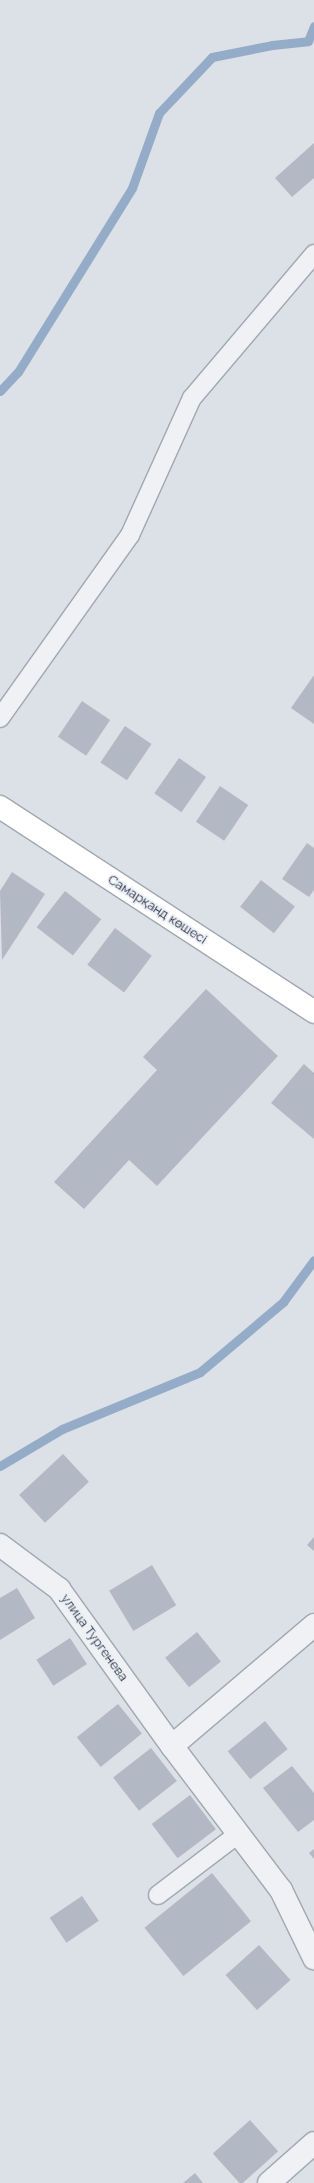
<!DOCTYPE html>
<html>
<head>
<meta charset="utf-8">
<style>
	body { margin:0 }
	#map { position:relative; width:314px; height:2183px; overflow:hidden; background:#dce0e7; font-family:Raleway,sans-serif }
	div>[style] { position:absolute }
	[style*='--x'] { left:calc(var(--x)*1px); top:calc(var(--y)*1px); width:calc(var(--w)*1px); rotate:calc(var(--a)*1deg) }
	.stream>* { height:9px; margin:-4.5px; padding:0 4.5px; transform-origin:4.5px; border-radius:4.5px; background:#95acc9 }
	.building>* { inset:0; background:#b3b9c4; transform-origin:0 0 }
	.roads { filter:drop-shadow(1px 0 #a1a7b1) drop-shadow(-1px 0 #a1a7b1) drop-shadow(0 1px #a1a7b1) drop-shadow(0 -1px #a1a7b1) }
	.lane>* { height:18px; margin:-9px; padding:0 9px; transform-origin:9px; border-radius:9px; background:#eff1f5 }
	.street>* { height:22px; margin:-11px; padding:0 11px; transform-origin:11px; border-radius:11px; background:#eff1f5 }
	.secondary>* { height:22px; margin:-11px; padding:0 11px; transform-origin:11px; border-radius:11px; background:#fff }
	span { translate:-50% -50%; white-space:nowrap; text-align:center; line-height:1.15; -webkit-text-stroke:3.5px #ebeff5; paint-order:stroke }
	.street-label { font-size:13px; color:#252d3d }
</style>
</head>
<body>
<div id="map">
	<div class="stream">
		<i style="--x:0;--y:391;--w:26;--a:-47"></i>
		<i style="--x:18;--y:372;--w:216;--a:-58.2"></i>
		<i style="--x:132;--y:188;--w:80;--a:-70.2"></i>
		<i style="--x:159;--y:113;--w:77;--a:-46.6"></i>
		<i style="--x:212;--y:57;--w:61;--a:-11.3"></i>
		<i style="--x:272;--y:45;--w:36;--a:-6"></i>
		<i style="--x:308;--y:41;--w:16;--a:-68"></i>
		<i style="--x:0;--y:1466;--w:72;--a:-30.8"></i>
		<i style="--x:62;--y:1429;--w:149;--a:-22.4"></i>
		<i style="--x:200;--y:1372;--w:109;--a:-40.1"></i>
		<i style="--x:283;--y:1302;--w:52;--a:-53.6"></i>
	</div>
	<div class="building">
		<i style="clip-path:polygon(314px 143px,314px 178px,292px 197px,275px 178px)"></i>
		<i style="clip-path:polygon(314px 675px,314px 724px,291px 708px)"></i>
		<i style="left:82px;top:701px;width:34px;height:43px;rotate:34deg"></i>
		<i style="left:125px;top:726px;width:32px;height:44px;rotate:34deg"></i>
		<i style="left:179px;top:758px;width:33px;height:43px;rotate:35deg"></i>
		<i style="left:220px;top:786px;width:34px;height:43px;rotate:34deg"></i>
		<i style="clip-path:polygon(307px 843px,314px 848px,314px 890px,309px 897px,282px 879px)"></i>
		<i style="clip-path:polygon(12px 872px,45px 894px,2px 960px,0 891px)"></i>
		<i style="left:261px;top:880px;width:43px;height:34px;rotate:38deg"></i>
		<i style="left:65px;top:891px;width:46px;height:46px;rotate:38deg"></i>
		<i style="left:115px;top:928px;width:46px;height:46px;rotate:37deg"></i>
		<i style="clip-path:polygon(206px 989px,278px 1056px,157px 1186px,129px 1160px,84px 1209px,54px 1182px,157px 1070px,143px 1057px)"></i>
		<i style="clip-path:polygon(304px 1064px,314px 1073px,314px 1139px,271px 1103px)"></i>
		<i style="left:63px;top:1454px;width:38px;height:60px;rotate:47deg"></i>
		<i style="clip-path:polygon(314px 1537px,314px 1551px,307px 1545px)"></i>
		<i style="left:152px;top:1565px;width:47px;height:50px;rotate:59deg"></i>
		<i style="clip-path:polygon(17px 1588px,35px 1618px,0 1640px,0 1598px)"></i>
		<i style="left:197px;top:1632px;width:38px;height:41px;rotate:51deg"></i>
		<i style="left:70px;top:1638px;width:31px;height:40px;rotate:57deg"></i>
		<i style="left:118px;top:1704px;width:38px;height:53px;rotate:51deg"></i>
		<i style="left:265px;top:1721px;width:36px;height:48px;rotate:51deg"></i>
		<i style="left:151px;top:1748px;width:42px;height:48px;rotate:52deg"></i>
		<i style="clip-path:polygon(292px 1766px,314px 1793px,314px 1820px,298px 1832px,263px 1788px)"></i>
		<i style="left:190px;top:1795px;width:43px;height:48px;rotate:53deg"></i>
		<i style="clip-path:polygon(314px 1849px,314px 1859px,309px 1853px)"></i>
		<i style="left:212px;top:1873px;width:62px;height:87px;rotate:51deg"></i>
		<i style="left:82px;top:1896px;width:30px;height:39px;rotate:56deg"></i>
		<i style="left:259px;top:1945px;width:47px;height:45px;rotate:48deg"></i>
		<i style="left:250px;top:2120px;width:42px;height:50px;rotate:48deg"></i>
		<i style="clip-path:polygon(195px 2173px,203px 2183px,183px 2183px)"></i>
	</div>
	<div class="roads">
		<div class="lane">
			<i style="--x:0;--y:718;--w:224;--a:-54.6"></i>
			<i style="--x:130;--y:535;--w:150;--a:-65.7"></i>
			<i style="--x:192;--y:398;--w:189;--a:-49.7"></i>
			<i style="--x:158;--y:1895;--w:101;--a:-37.3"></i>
		</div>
		<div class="street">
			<i style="--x:0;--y:1545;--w:74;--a:36.7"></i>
			<i style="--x:59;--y:1589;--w:193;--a:54.3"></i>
			<i style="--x:172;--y:1746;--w:181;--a:52.9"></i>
			<i style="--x:281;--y:1890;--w:76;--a:64.1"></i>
			<i style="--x:172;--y:1746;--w:187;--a:-40.4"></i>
			<i style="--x:269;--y:2183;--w:60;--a:-41.6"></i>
		</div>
		<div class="secondary">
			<i style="--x:0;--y:807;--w:375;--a:33.1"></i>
		</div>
	</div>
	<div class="street-label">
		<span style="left:157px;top:910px;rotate:33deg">Самарқанд көшесі</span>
		<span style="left:94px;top:1638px;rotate:54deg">улица Тургенева</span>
	</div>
</div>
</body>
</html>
